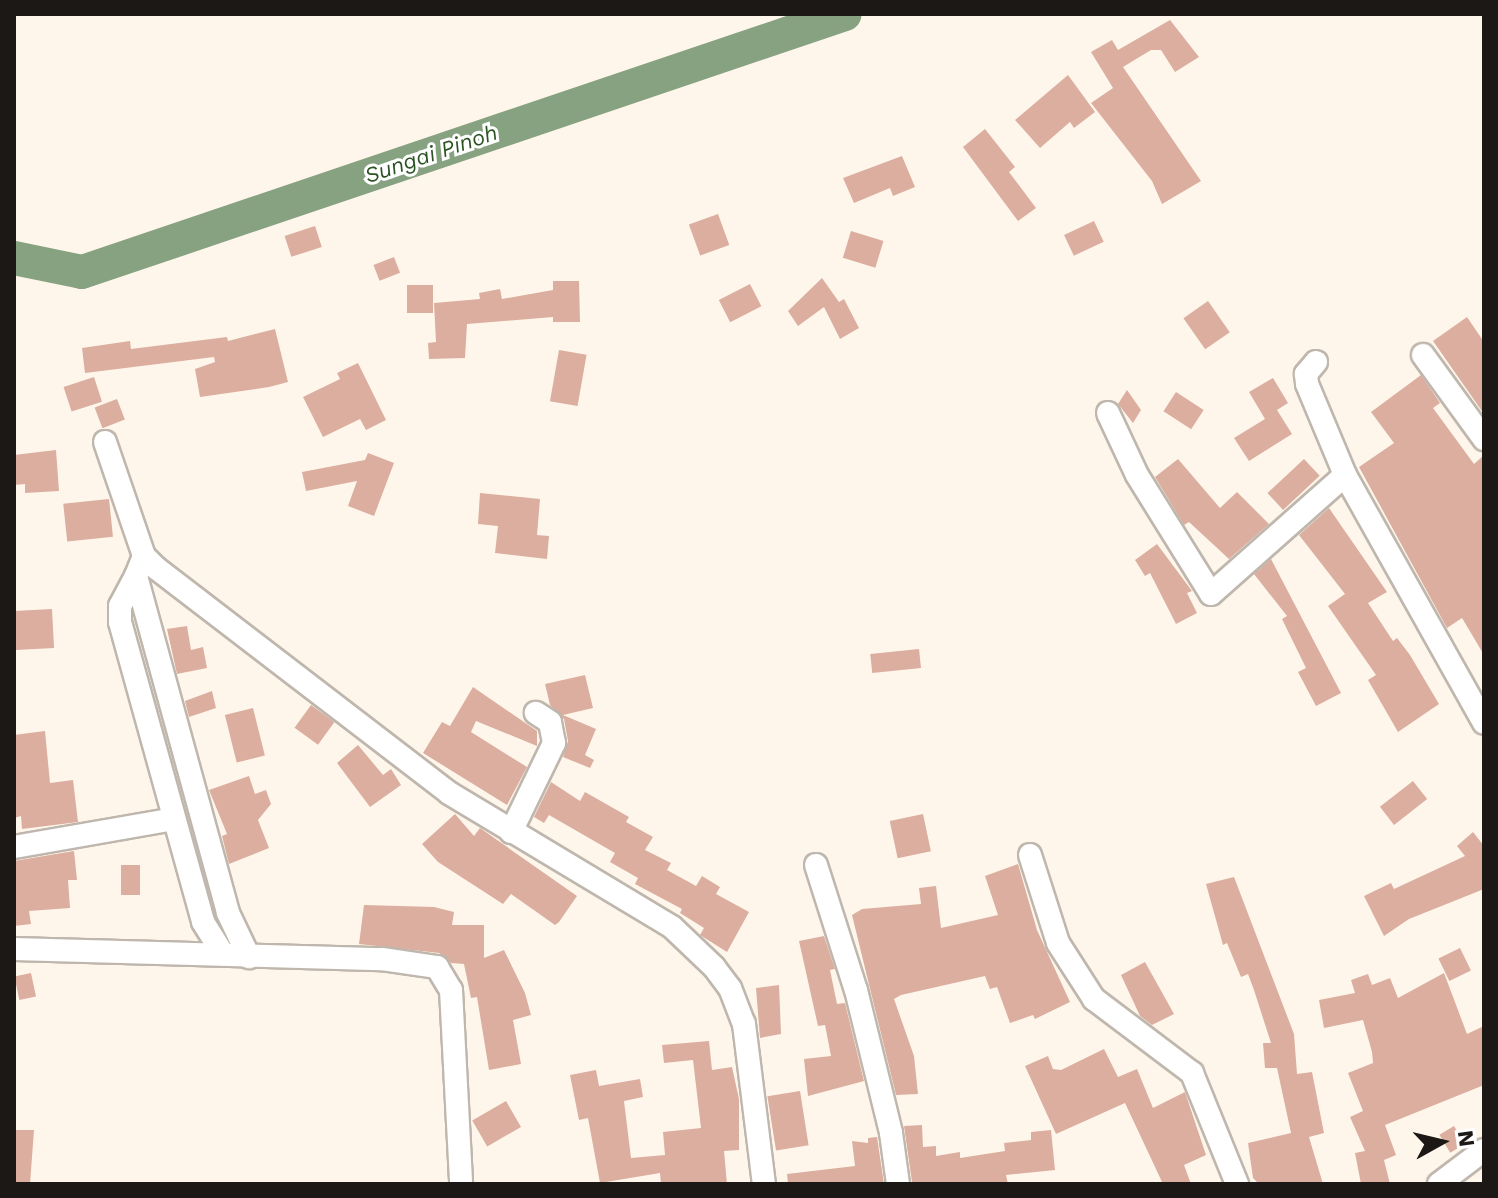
<!DOCTYPE html>
<html>
<head>
<meta charset="utf-8">
<style>
	body { margin:0 }
	#map { position:relative; width:1498px; height:1198px; overflow:hidden; background:#fff6eb; font-family:"Work Sans",sans-serif }
	div>[style] { position:absolute }
	[style*='--x'] { left:calc(var(--x)*1px); top:calc(var(--y)*1px); width:calc(var(--w)*1px); rotate:calc(var(--a)*1deg) }
	.river>* { height:34px; margin:-17px; padding:0 17px; transform-origin:17px; border-radius:17px; background:#87a280 }
	.building>* { inset:0; background:#dbae9f; transform-origin:0 0 }
	.roads { filter:drop-shadow(2px 0 #bfb7ad) drop-shadow(-2px 0 #bfb7ad) drop-shadow(0 2px #bfb7ad) drop-shadow(0 -2px #bfb7ad) }
	.minor>* { height:22px; margin:-11px; padding:0 11px; transform-origin:11px; border-radius:11px; background:#fff }
	span { translate:-50% -50%; white-space:nowrap; text-align:center; line-height:1.15; -webkit-text-stroke:6px #fff; paint-order:stroke }
	.water-label { font-size:22px; color:#2d5424; font-style:italic }
	.frame { position:absolute; inset:0; border:16px solid #1b1815; pointer-events:none }
	.north { position:absolute; left:1402px; top:1102px; width:80px; height:80px; -webkit-text-stroke:6px #fff; paint-order:stroke; rotate:82deg; font-size:22px; font-weight:700; line-height:32px; text-align:center; color:#1b1815 }
	.north::after { content:''; display:block; margin:auto; width:28px; height:36px; background:#1b1815; clip-path:polygon(50% 0,100% 100%,50% 72%,0 100%) }
</style>
</head>
<body>
<div id="map">
	<div class="river">
		<i style="--x:14;--y:258;--w:69;--a:11.6"></i>
		<i style="--x:82;--y:272;--w:805;--a:-18.68"></i>
	</div>
	<div class="building">
		<i style="clip-path:polygon(1170px 20px,1199px 57px,1175px 72px,1161px 50px,1151px 50px,1123px 67px,1201px 181px,1162px 204px,1152px 181px,1091px 103px,1113px 88px,1091px 52px,1112px 40px,1118px 50px)"></i>
		<i style="clip-path:polygon(1068px 75px,1095px 112px,1074px 128px,1070px 122px,1040px 148px,1015px 120px)"></i>
		<i style="clip-path:polygon(985px 129px,1015px 167px,1009px 172px,1036px 208px,1018px 221px,963px 147px)"></i>
		<i style="clip-path:polygon(902px 156px,915px 187px,893px 196px,890px 188px,854px 203px,843px 178px)"></i>
		<i style="left:718px;top:214px;width:33px;height:31px;rotate:70deg"></i>
		<i style="left:1094px;top:221px;width:23px;height:33px;rotate:65deg"></i>
		<i style="left:315px;top:226px;width:22px;height:32px;rotate:72deg"></i>
		<i style="left:851px;top:231px;width:34px;height:28px;rotate:17deg"></i>
		<i style="left:394px;top:257px;width:17px;height:22px;rotate:69deg"></i>
		<i style="clip-path:polygon(822px 278px,839px 302px,844px 299px,859px 328px,840px 339px,824px 307px,798px 326px,788px 311px)"></i>
		<i style="clip-path:polygon(553px 281px,579px 281px,580px 322px,553px 322px,553px 317px,467px 324px,465px 358px,429px 359px,428px 343px,436px 342px,434px 303px,480px 299px,479px 293px,500px 289px,502px 299px,553px 290px)"></i>
		<i style="left:750px;top:284px;width:25px;height:35px;rotate:63deg"></i>
		<i style="left:407px;top:285px;width:26px;height:28px"></i>
		<i style="left:1208px;top:301px;width:38px;height:30px;rotate:55deg"></i>
		<i style="clip-path:polygon(1467px 317px,1484px 342px,1484px 414px,1433px 341px)"></i>
		<i style="clip-path:polygon(275px 329px,288px 382px,269px 387px,200px 397px,195px 369px,215px 362px,214px 357px,85px 373px,82px 348px,130px 341px,131px 349px,227px 337px,228px 341px)"></i>
		<i style="left:559px;top:350px;width:28px;height:52px;rotate:10deg"></i>
		<i style="clip-path:polygon(358px 363px,386px 420px,366px 430px,360px 419px,323px 437px,303px 397px,340px 379px,337px 373px)"></i>
		<i style="clip-path:polygon(1421px 375px,1440px 403px,1433px 408px,1474px 464px,1484px 455px,1484px 655px,1462px 618px,1447px 628px,1359px 467px,1394px 443px,1371px 412px)"></i>
		<i style="left:94px;top:377px;width:26px;height:32px;rotate:72deg"></i>
		<i style="clip-path:polygon(1273px 378px,1288px 403px,1277px 410px,1292px 434px,1249px 461px,1234px 438px,1265px 419px,1249px 392px)"></i>
		<i style="clip-path:polygon(1127px 390px,1141px 410px,1133px 423px,1118px 404px)"></i>
		<i style="left:1176px;top:392px;width:33px;height:23px;rotate:33deg"></i>
		<i style="left:117px;top:399px;width:22px;height:24px;rotate:69deg"></i>
		<i style="clip-path:polygon(56px 450px,59px 491px,25px 493px,25px 484px,14px 485px,14px 455px)"></i>
		<i style="clip-path:polygon(368px 453px,394px 463px,374px 516px,348px 506px,357px 481px,306px 491px,302px 472px,365px 460px)"></i>
		<i style="clip-path:polygon(1178px 459px,1220px 508px,1237px 492px,1269px 524px,1229px 559px,1189px 522px,1184px 525px,1155px 477px)"></i>
		<i style="left:1304px;top:459px;width:23px;height:50px;rotate:47deg"></i>
		<i style="clip-path:polygon(480px 493px,540px 499px,537px 535px,549px 536px,547px 559px,495px 553px,498px 526px,478px 524px)"></i>
		<i style="left:109px;top:499px;width:38px;height:46px;rotate:84deg"></i>
		<i style="clip-path:polygon(1329px 508px,1387px 592px,1368px 603px,1393px 641px,1397px 638px,1410px 655px,1439px 704px,1398px 732px,1368px 680px,1376px 675px,1328px 606px,1345px 594px,1299px 535px)"></i>
		<i style="clip-path:polygon(1157px 544px,1192px 591px,1187px 593px,1197px 613px,1176px 624px,1150px 573px,1145px 576px,1135px 560px)"></i>
		<i style="clip-path:polygon(1271px 559px,1341px 693px,1316px 706px,1298px 672px,1306px 668px,1282px 619px,1287px 616px,1254px 574px)"></i>
		<i style="left:52px;top:609px;width:39px;height:38px;rotate:87deg"></i>
		<i style="clip-path:polygon(187px 626px,191px 650px,203px 647px,207px 668px,177px 674px,167px 629px)"></i>
		<i style="left:919px;top:649px;width:19px;height:49px;rotate:84deg"></i>
		<i style="clip-path:polygon(585px 675px,593px 708px,563px 715px,596px 729px,585px 755px,594px 760px,590px 768px,563px 757px,568px 741px,564px 719px,550px 705px,545px 684px)"></i>
		<i style="clip-path:polygon(473px 687px,537px 731px,537px 746px,476px 721px,471px 732px,527px 767px,507px 805px,423px 753px,442px 722px,450px 726px)"></i>
		<i style="clip-path:polygon(212px 691px,216px 708px,189px 717px,185px 701px)"></i>
		<i style="left:311px;top:705px;width:29px;height:28px;rotate:36deg"></i>
		<i style="left:253px;top:708px;width:49px;height:29px;rotate:76deg"></i>
		<i style="clip-path:polygon(45px 731px,50px 783px,73px 780px,78px 822px,22px 829px,21px 816px,14px 818px,14px 735px)"></i>
		<i style="clip-path:polygon(358px 745px,383px 775px,391px 769px,401px 785px,370px 807px,337px 763px)"></i>
		<i style="clip-path:polygon(249px 776px,255px 794px,266px 790px,271px 804px,258px 820px,269px 848px,229px 864px,222px 836px,227px 834px,209px 790px)"></i>
		<i style="left:1413px;top:781px;width:23px;height:42px;rotate:52deg"></i>
		<i style="clip-path:polygon(551px 782px,580px 801px,585px 792px,629px 817px,626px 822px,653px 837px,645px 850px,671px 863px,667px 870px,696px 886px,702px 876px,720px 887px,716px 894px,749px 912px,727px 952px,700px 935px,704px 928px,680px 913px,682px 909px,635px 884px,638px 878px,610px 862px,615px 853px,549px 815px,544px 823px,534px 817px)"></i>
		<i style="clip-path:polygon(455px 814px,474px 836px,480px 828px,577px 896px,559px 922px,555px 925px,511px 894px,503px 904px,438px 862px,422px 844px)"></i>
		<i style="left:923px;top:814px;width:38px;height:34px;rotate:78deg"></i>
		<i style="clip-path:polygon(1473px 832px,1484px 846px,1484px 889px,1409px 919px,1384px 936px,1364px 896px,1391px 883px,1394px 889px,1465px 856px,1457px 846px)"></i>
		<i style="clip-path:polygon(74px 851px,77px 880px,68px 880px,70px 908px,29px 911px,31px 924px,14px 926px,14px 861px)"></i>
		<i style="clip-path:polygon(1018px 864px,1037px 930px,1070px 1002px,1035px 1019px,1033px 1015px,1010px 1023px,997px 987px,990px 989px,985px 976px,901px 995px,894px 999px,914px 1056px,918px 1094px,896px 1095px,852px 915px,862px 909px,921px 904px,919px 888px,936px 886px,941px 928px,998px 915px,985px 876px)"></i>
		<i style="left:121px;top:865px;width:19px;height:30px"></i>
		<i style="clip-path:polygon(1234px 877px,1294px 1034px,1297px 1074px,1312px 1072px,1324px 1133px,1309px 1137px,1323px 1184px,1259px 1184px,1253px 1178px,1248px 1143px,1291px 1133px,1277px 1068px,1265px 1068px,1263px 1043px,1271px 1043px,1254px 990px,1248px 974px,1241px 977px,1227px 943px,1223px 945px,1206px 884px)"></i>
		<i style="clip-path:polygon(364px 905px,434px 907px,454px 912px,452px 925px,484px 925px,484px 958px,504px 950px,525px 993px,531px 1015px,513px 1020px,521px 1064px,489px 1070px,477px 997px,471px 998px,464px 964px,451px 963px,439px 953px,359px 944px)"></i>
		<i style="clip-path:polygon(824px 936px,835px 969px,830px 970px,837px 1004px,845px 1003px,864px 1081px,808px 1096px,804px 1059px,831px 1056px,825px 1025px,818px 1026px,799px 941px)"></i>
		<i style="left:1460px;top:948px;width:25px;height:24px;rotate:64deg"></i>
		<i style="clip-path:polygon(1145px 962px,1174px 1014px,1152px 1025px,1140px 1016px,1121px 975px)"></i>
		<i style="left:31px;top:973px;width:24px;height:17px;rotate:78deg"></i>
		<i style="clip-path:polygon(1444px 973px,1467px 1034px,1484px 1026px,1484px 1085px,1385px 1125px,1396px 1155px,1384px 1160px,1390px 1184px,1361px 1184px,1355px 1153px,1365px 1151px,1350px 1117px,1363px 1111px,1348px 1073px,1373px 1063px,1372px 1052px,1363px 1020px,1324px 1028px,1319px 1000px,1355px 993px,1351px 980px,1368px 974px,1372px 985px,1390px 978px,1398px 998px)"></i>
		<i style="clip-path:polygon(779px 985px,781px 1034px,760px 1038px,756px 988px)"></i>
		<i style="clip-path:polygon(709px 1041px,712px 1070px,732px 1067px,739px 1099px,739px 1150px,724px 1151px,727px 1184px,661px 1184px,660px 1173px,600px 1183px,588px 1118px,579px 1120px,570px 1075px,596px 1070px,599px 1086px,640px 1079px,643px 1097px,624px 1101px,631px 1158px,665px 1155px,663px 1132px,701px 1128px,693px 1060px,664px 1063px,662px 1045px)"></i>
		<i style="clip-path:polygon(1104px 1049px,1118px 1077px,1137px 1069px,1153px 1108px,1185px 1092px,1206px 1155px,1184px 1165px,1191px 1184px,1163px 1184px,1125px 1103px,1056px 1134px,1025px 1066px,1048px 1056px,1053px 1069px,1061px 1070px)"></i>
		<i style="left:800px;top:1091px;width:55px;height:33px;rotate:81deg"></i>
		<i style="left:506px;top:1101px;width:30px;height:39px;rotate:60deg"></i>
		<i style="clip-path:polygon(922px 1125px,923px 1147px,936px 1146px,936px 1156px,960px 1152px,960px 1158px,1005px 1151px,1004px 1143px,1031px 1140px,1031px 1132px,1051px 1130px,1055px 1170px,1006px 1175px,1008px 1184px,912px 1182px,904px 1126px)"></i>
		<i style="left:1454px;top:1126px;width:21px;height:17px;rotate:59deg"></i>
		<i style="clip-path:polygon(14px 1130px,34px 1130px,30px 1184px,14px 1184px)"></i>
		<i style="clip-path:polygon(877px 1137px,884px 1184px,788px 1184px,787px 1174px,855px 1166px,852px 1141px,868px 1143px,868px 1138px)"></i>
	</div>
	<div class="roads">
		<div class="minor">
			<i style="--x:1423;--y:355;--w:104;--a:54"></i>
			<i style="--x:1316;--y:362;--w:16;--a:130"></i>
			<i style="--x:1306;--y:374;--w:10;--a:84"></i>
			<i style="--x:1307;--y:384;--w:99;--a:67.3"></i>
			<i style="--x:1345;--y:475;--w:284;--a:60.7"></i>
			<i style="--x:1108;--y:413;--w:68;--a:64.9"></i>
			<i style="--x:1137;--y:475;--w:140;--a:58.1"></i>
			<i style="--x:1211;--y:594;--w:179;--a:-41.6"></i>
			<i style="--x:105;--y:442;--w:120;--a:71.1"></i>
			<i style="--x:144;--y:556;--w:17;--a:45"></i>
			<i style="--x:156;--y:568;--w:369;--a:37.5"></i>
			<i style="--x:449;--y:793;--w:260;--a:31"></i>
			<i style="--x:672;--y:927;--w:58;--a:43.6"></i>
			<i style="--x:714;--y:967;--w:26;--a:53"></i>
			<i style="--x:730;--y:988;--w:39;--a:69"></i>
			<i style="--x:744;--y:1024;--w:161;--a:82.9"></i>
			<i style="--x:144;--y:556;--w:22;--a:112"></i>
			<i style="--x:136;--y:576;--w:349;--a:74.7"></i>
			<i style="--x:228;--y:913;--w:49;--a:64.5"></i>
			<i style="--x:136;--y:576;--w:34;--a:118"></i>
			<i style="--x:120;--y:606;--w:16;--a:90"></i>
			<i style="--x:120;--y:622;--w:311;--a:74.5"></i>
			<i style="--x:203;--y:922;--w:38;--a:58"></i>
			<i style="--x:511;--y:832;--w:99;--a:-64.2"></i>
			<i style="--x:554;--y:743;--w:21;--a:-101"></i>
			<i style="--x:550;--y:722;--w:17;--a:-147"></i>
			<i style="--x:14;--y:847;--w:162;--a:-9.9"></i>
			<i style="--x:1030;--y:855;--w:92;--a:72.3"></i>
			<i style="--x:1058;--y:943;--w:67;--a:57.3"></i>
			<i style="--x:1094;--y:999;--w:123;--a:37.1"></i>
			<i style="--x:1192;--y:1073;--w:120;--a:67.9"></i>
			<i style="--x:816;--y:865;--w:131;--a:72.3"></i>
			<i style="--x:856;--y:990;--w:147;--a:76.2"></i>
			<i style="--x:891;--y:1133;--w:51;--a:82.2"></i>
			<i style="--x:14;--y:949;--w:368;--a:1.6"></i>
			<i style="--x:382;--y:959;--w:56;--a:8.3"></i>
			<i style="--x:437;--y:967;--w:27;--a:59"></i>
			<i style="--x:451;--y:990;--w:194;--a:87"></i>
			<i style="--x:1439;--y:1184;--w:56;--a:-37.1"></i>
		</div>
	</div>
	<div class="water-label">
		<span style="left:431px;top:154px;rotate:-19deg">Sungai Pinoh</span>
	</div>
	<div class="frame"></div>
	<div class="north">N</div>
</div>
</body>
</html>
